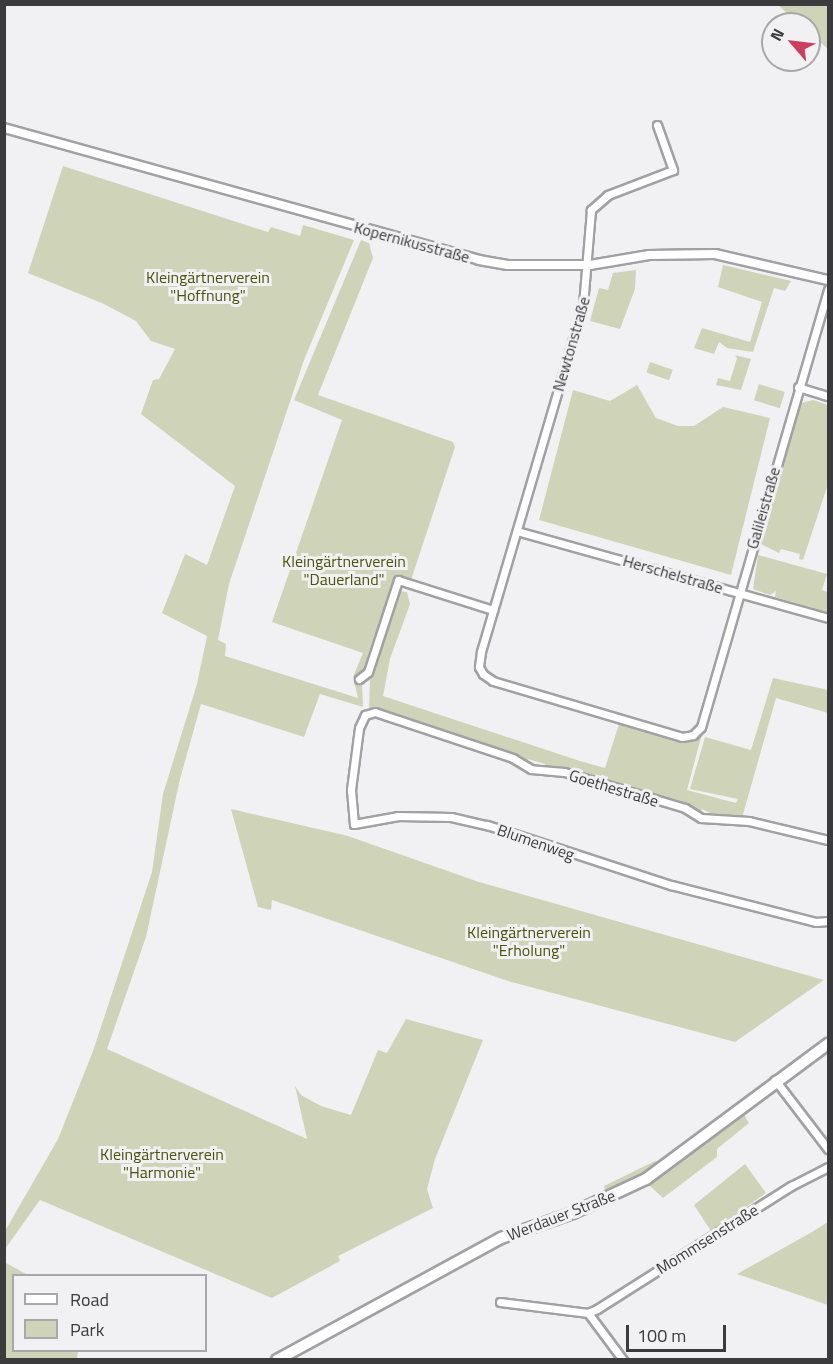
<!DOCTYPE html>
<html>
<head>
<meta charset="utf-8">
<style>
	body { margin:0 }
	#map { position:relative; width:833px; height:1364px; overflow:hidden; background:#f1f1f4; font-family:"Titillium Web",sans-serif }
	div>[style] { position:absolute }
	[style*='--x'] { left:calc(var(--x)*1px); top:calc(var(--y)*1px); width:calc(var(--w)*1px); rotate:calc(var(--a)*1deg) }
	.green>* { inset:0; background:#cfd4b8; transform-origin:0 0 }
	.roads { filter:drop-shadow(2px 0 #a1a1a4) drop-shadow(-2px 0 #a1a1a4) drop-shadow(0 2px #a1a1a4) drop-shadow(0 -2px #a1a1a4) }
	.minor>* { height:7px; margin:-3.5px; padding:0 3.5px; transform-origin:3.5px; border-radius:3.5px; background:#fff }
	.tertiary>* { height:8px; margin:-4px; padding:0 4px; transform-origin:4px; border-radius:4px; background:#fff }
	.primary>* { height:10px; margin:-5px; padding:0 5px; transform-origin:5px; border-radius:5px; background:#fff }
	span { translate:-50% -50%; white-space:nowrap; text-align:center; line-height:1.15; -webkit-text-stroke:6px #f1f1f4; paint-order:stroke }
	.street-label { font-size:16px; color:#3b3a3c }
	.park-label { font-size:16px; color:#4c540a }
	.frame { position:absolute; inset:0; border:6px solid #3b3a3c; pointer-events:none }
	.legend { position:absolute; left:12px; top:1274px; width:195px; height:78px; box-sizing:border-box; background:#f1f1f4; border:2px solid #a8a8aa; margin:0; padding:8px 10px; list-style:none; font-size:18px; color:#3b3a3c }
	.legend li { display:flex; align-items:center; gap:12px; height:30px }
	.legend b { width:30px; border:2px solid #a8a8aa }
	.north { position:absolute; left:761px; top:12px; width:60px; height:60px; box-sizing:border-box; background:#f1f1f4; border:2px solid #a8a8aa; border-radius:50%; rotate:298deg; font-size:16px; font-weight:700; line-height:24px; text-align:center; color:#3b3a3c }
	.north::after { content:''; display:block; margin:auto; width:21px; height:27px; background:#cd3d5d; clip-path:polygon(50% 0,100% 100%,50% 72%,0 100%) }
	.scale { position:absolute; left:626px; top:1325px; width:100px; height:27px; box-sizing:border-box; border:3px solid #3b3a3c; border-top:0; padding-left:8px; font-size:18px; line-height:21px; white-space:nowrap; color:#3b3a3c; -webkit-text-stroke:4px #f1f1f4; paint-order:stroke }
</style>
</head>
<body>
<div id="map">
	<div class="green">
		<i style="clip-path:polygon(827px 5px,828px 49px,809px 33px,809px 24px,799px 24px,778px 5px)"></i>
		<i style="clip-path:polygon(63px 166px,268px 232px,271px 227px,300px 236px,303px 225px,354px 240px,304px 360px,229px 584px,218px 640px,226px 644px,225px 656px,358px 698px,353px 677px,363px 653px,272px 622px,342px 420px,294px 400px,361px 240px,369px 243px,373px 258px,318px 395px,453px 442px,455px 447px,411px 580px,395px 575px,368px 654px,362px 682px,363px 707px,320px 694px,304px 737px,201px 704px,180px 779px,146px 937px,107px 1049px,307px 1139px,295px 1086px,301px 1095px,321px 1106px,351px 1115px,378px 1050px,387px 1053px,406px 1019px,483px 1040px,435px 1159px,427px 1189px,433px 1208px,338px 1256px,340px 1261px,272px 1298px,40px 1200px,5px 1249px,5px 1231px,58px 1139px,93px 1051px,152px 872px,163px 794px,197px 684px,207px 636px,162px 613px,185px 554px,207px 565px,235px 486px,141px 414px,153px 380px,159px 379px,175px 349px,151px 341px,136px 321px,104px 304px,28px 273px)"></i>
		<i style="clip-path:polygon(723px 265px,791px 281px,785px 291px,774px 288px,753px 352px,727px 348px,719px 342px,714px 354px,694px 348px,702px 328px,750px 342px,762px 302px,718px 287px)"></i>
		<i style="clip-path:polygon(636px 270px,635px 289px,620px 329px,590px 321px,599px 288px,608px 290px,613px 273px)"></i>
		<i style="clip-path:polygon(735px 355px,751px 359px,741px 390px,716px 385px,718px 378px,730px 381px,737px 358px)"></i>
		<i style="left:650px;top:362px;width:24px;height:11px;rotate:19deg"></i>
		<i style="left:759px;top:384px;width:27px;height:17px;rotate:17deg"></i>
		<i style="clip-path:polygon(637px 385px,656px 418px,678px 426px,694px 426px,723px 407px,770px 418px,731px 575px,539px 520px,573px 390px,610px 401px)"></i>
		<i style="clip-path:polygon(813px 400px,828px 405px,828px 484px,803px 560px,799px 559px,800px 554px,781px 549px,779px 553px,761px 544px,799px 409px,801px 403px)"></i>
		<i style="clip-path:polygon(758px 555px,827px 574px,822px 590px,828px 592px,828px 612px,775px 597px,776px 591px,770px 595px,753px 589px)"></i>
		<i style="clip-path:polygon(399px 591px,407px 592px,410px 604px,390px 659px,383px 696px,580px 761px,605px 768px,619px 724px,677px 742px,691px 741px,702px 734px,687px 790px,736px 803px,738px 799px,690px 789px,705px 737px,751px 750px,773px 678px,828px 690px,828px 713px,776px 698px,742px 818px,719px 817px,702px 809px,700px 814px,546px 769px,545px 764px,528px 759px,527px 764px,509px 752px,369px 709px,370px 678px)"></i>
		<i style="clip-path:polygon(231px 809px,348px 836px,479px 882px,824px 980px,735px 1042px,508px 981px,272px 900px,271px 910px,258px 907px)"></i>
		<i style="clip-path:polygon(742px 1111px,749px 1123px,717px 1149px,717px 1157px,663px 1198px,648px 1184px)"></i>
		<i style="clip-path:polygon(655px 1161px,662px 1162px,606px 1192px,604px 1186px)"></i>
		<i style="clip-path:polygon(745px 1164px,766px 1193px,711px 1231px,694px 1205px)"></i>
		<i style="clip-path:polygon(828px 1222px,828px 1305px,737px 1274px,812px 1232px)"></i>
		<i style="clip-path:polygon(4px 1262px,28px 1275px,14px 1276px,14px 1350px,78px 1351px,77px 1359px,5px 1359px)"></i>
	</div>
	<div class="roads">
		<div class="minor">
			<i style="--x:657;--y:125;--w:48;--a:70.4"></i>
			<i style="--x:673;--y:170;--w:70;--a:159"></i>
			<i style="--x:608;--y:195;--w:23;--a:139"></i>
			<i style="--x:591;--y:210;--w:95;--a:94.8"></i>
			<i style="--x:583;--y:305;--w:362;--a:106.4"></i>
			<i style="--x:481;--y:652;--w:15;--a:98"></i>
			<i style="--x:479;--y:667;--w:8;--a:60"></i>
			<i style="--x:483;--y:674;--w:12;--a:35"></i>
			<i style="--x:493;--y:681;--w:197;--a:16.5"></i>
			<i style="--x:682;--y:737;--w:11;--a:-10"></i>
			<i style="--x:693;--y:735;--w:11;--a:-45"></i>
			<i style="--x:701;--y:727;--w:456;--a:-73.8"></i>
			<i style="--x:798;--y:387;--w:31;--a:17"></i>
			<i style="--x:517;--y:531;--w:323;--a:15.6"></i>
			<i style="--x:359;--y:679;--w:11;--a:-38"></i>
			<i style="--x:368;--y:672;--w:97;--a:-71.9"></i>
			<i style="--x:398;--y:580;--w:100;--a:17.5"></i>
			<i style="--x:828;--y:840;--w:81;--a:-166.5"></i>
			<i style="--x:749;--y:821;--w:48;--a:-176.4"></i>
			<i style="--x:701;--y:818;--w:19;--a:-148"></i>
			<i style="--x:685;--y:808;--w:126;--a:-163.4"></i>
			<i style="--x:564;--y:772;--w:33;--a:-175"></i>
			<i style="--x:531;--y:769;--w:21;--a:-149"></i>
			<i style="--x:513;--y:758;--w:145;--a:-161.6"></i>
			<i style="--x:375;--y:712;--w:10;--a:163"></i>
			<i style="--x:365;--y:715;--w:14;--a:115"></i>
			<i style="--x:359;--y:728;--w:63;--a:97.4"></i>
			<i style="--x:351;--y:790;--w:34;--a:85"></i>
			<i style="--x:354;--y:824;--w:45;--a:-10.3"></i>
			<i style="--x:398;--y:816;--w:53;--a:1.1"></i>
			<i style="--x:451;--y:817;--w:37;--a:13"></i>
			<i style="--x:487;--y:825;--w:194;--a:18.1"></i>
			<i style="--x:671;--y:885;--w:150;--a:14.3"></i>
			<i style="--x:816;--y:922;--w:12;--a:-5"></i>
			<i style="--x:775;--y:1080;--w:87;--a:52.5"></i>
			<i style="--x:500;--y:1302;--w:89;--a:7.1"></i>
			<i style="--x:588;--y:1313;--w:10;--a:-24"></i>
			<i style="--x:597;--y:1309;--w:230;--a:-32.4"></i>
			<i style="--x:791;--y:1186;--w:42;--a:-27.2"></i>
			<i style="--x:588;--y:1313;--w:59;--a:53.3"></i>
		</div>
		<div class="tertiary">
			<i style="--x:4;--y:128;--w:493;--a:15.5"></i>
			<i style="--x:479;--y:260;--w:29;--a:10"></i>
			<i style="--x:508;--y:265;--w:82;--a:0"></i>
			<i style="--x:590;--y:265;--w:60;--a:-9.6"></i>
			<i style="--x:649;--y:255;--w:66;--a:-0.9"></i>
			<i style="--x:715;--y:254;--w:116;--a:13"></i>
		</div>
		<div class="primary">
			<i style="--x:277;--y:1360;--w:255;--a:-28.6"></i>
			<i style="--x:501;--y:1238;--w:76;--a:-19.1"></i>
			<i style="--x:573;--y:1213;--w:81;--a:-25"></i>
			<i style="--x:646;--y:1179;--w:227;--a:-36.6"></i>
		</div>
	</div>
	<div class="street-label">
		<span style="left:412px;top:242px;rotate:15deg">Kopernikusstraße</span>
		<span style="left:571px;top:344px;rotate:-74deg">Newtonstraße</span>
		<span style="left:763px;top:508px;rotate:-74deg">Galileistraße</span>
		<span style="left:673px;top:574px;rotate:16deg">Herschelstraße</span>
		<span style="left:614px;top:788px;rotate:17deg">Goethestraße</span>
		<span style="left:536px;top:842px;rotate:19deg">Blumenweg</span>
		<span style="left:561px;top:1215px;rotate:-21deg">Werdauer Straße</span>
		<span style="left:707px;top:1239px;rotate:-32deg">Mommsenstraße</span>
	</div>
	<div class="park-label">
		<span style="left:208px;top:286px">Kleingärtnerverein<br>"Hoffnung"</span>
		<span style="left:344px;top:570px">Kleingärtnerverein<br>"Dauerland"</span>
		<span style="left:529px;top:941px">Kleingärtnerverein<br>"Erholung"</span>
		<span style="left:162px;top:1163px">Kleingärtnerverein<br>"Harmonie"</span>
	</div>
	<div class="frame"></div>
	<ul class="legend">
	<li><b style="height:8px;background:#fff"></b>Road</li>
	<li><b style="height:16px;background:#cfd4b8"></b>Park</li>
	</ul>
	<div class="north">N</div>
	<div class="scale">100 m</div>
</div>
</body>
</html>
